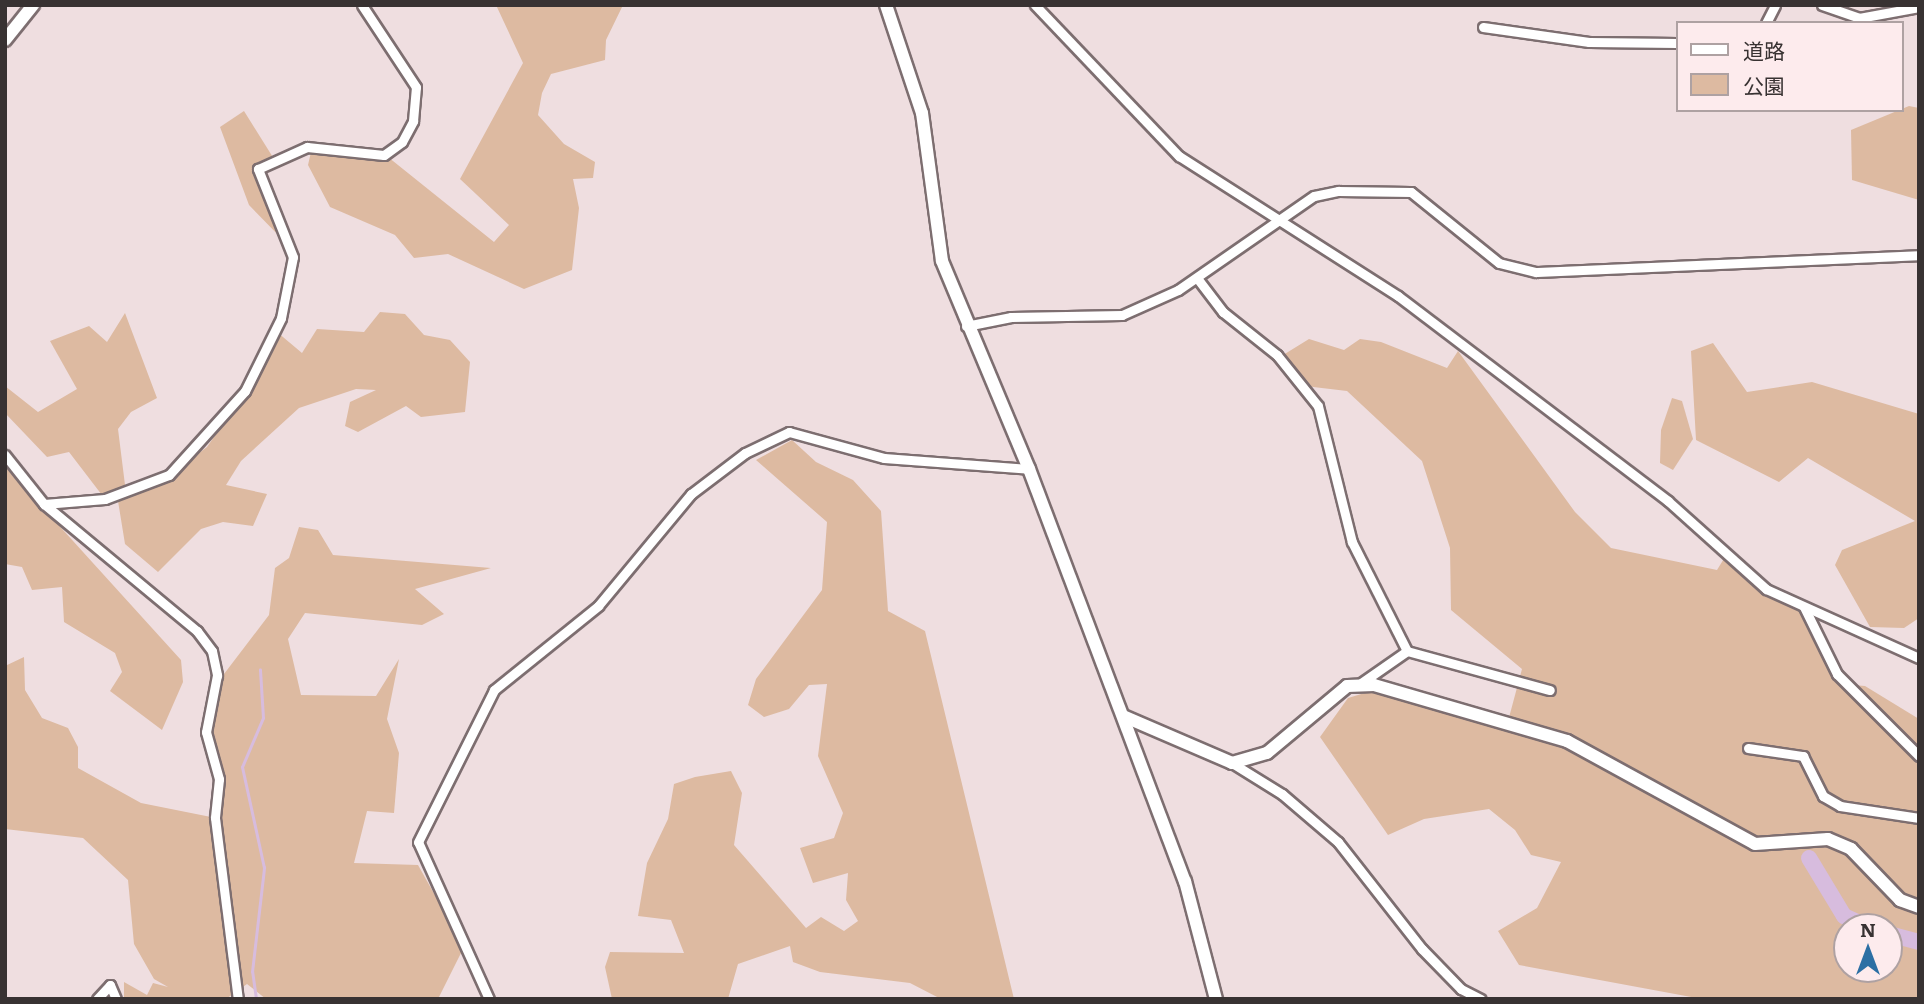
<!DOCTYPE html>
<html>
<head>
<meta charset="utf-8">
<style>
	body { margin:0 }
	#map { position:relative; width:1924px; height:1004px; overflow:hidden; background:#efdee0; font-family:Literata,"Noto Sans JP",serif }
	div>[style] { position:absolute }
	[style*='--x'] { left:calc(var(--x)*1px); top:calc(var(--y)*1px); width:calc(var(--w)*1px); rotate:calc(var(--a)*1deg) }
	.green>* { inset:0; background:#ddbaa1 }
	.stream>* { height:2.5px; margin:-1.25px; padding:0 1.25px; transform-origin:1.25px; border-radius:1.25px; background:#d7bcde }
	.river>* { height:16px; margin:-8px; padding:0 8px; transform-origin:8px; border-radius:8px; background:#d7bcde }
	.roads { filter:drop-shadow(2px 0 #7d6e70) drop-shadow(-2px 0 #7d6e70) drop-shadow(0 2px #7d6e70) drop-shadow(0 -2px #7d6e70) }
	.street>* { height:9px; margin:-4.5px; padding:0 4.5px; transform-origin:4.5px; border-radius:4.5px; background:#fff }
	.secondary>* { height:12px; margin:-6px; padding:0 6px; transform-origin:6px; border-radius:6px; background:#fff }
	span { translate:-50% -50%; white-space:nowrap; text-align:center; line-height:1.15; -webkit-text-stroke:7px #fdebed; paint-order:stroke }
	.frame { position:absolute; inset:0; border:7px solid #383232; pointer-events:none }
	.legend { position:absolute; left:1676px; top:21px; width:228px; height:91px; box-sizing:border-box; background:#fdebed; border:2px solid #aea1a2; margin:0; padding:9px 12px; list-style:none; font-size:21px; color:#383232 }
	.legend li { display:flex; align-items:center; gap:14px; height:35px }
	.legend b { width:35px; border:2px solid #aea1a2 }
	.north { position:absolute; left:1833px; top:913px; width:70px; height:70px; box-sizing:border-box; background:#fdebed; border:2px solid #aea1a2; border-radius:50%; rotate:0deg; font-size:19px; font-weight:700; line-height:28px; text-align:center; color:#383232 }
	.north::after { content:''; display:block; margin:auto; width:24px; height:32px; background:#2c6fa4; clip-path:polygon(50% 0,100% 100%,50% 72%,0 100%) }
</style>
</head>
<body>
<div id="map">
	<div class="green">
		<i style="clip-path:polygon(496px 5px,623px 5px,606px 40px,605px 60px,551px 74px,542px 93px,538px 115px,564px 144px,595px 162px,593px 178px,573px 179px,579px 208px,572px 270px,524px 289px,448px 254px,414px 258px,395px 235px,330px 207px,308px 165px,311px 152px,388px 157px,494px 242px,509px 225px,460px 179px,523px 63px)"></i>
		<i style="clip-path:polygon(1909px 106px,1919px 108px,1919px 200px,1852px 180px,1851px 130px)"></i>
		<i style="clip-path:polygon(244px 111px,274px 159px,258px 169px,287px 244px,249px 205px,220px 127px)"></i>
		<i style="clip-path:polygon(380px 312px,405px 314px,424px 335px,450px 340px,470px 362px,465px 412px,421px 417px,406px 406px,358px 432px,345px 426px,350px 402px,376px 390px,356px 389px,299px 408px,241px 461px,226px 485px,267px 494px,253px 526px,223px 522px,201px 529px,158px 572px,125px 544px,118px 501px,158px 484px,207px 447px,266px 363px,277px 332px,302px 353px,317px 329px,364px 332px)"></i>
		<i style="clip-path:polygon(125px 313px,157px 398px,131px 412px,118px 429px,126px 493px,105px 499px,69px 452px,47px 457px,5px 413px,5px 386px,38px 412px,77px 389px,50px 341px,89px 326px,107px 342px)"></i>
		<i style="clip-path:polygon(evenodd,1309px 339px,1344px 350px,1360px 339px,1381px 342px,1447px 368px,1458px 351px,1575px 512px,1611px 548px,1717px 570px,1725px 557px,1806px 613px,1842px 684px,1865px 686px,1919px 719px,1919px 999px,1702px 999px,1519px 965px,1498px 931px,1537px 908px,1561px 862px,1531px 855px,1515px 830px,1489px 809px,1424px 819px,1388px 835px,1320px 737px,1348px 698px,1368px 692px,1507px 725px,1522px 669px,1451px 610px,1450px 548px,1422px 461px,1347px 391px,1305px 386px,1275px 360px,1309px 339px,1847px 927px,1889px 927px,1889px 969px,1847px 969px,1847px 927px)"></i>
		<i style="clip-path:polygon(1713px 343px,1747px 392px,1812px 382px,1919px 414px,1919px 618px,1904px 628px,1870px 627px,1835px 565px,1842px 550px,1915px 521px,1808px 458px,1779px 482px,1696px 440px,1691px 351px)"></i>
		<i style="clip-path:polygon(1672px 398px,1682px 401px,1693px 439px,1673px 470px,1660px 463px,1661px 430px)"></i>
		<i style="clip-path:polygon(792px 440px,816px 462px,853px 480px,881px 511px,888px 611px,925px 631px,1014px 999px,941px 999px,910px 983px,820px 972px,793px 962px,790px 946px,738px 964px,728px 999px,612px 999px,605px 967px,610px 952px,684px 953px,671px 920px,638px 916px,647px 863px,668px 819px,674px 784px,695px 777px,731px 771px,742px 793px,734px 845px,806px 928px,821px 917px,844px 931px,858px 921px,846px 900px,848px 873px,813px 883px,800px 848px,834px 838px,843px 813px,818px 756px,827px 684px,809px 685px,789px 709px,764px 717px,748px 705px,756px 679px,822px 590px,827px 522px,756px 460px)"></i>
		<i style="clip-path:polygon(5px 466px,181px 660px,183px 682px,162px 730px,110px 691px,122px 672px,115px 653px,64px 622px,62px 587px,32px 590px,22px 567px,5px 564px)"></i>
		<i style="clip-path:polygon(299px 527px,318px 530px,333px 555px,491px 568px,415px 589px,444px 614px,422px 625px,305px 613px,288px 639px,301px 695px,376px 696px,399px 659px,387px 719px,399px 753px,394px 813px,367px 811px,354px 863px,418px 865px,464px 947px,438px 999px,266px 999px,247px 984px,226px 999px,124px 999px,124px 982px,147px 995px,153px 983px,168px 987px,154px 979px,134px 944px,128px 880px,83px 838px,5px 829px,5px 666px,24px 657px,25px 690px,42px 718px,68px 728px,78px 747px,78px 768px,141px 803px,211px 817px,220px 859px,223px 776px,210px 730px,224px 674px,269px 615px,275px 568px,289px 558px)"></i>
	</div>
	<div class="stream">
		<i style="--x:256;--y:999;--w:27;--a:-98"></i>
		<i style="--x:252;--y:972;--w:105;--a:-83.4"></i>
		<i style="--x:264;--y:868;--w:103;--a:-102.3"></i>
		<i style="--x:242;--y:767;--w:53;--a:-66.8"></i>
		<i style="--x:263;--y:718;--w:48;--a:-93.6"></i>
	</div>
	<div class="river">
		<i style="--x:1809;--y:858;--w:68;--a:58.9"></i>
		<i style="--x:1844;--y:916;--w:27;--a:24"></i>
		<i style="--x:1889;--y:934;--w:31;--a:15"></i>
	</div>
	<div class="roads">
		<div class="street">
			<i style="--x:1035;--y:5;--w:209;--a:46.4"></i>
			<i style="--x:1179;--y:156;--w:260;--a:32.6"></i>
			<i style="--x:1398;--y:296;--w:339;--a:37.2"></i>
			<i style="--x:1668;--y:501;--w:132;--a:41.9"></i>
			<i style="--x:1766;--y:589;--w:168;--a:24.3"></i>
			<i style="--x:1822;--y:5;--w:39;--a:19"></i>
			<i style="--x:1859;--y:18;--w:61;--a:-10.4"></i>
			<i style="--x:1766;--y:23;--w:20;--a:-63"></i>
			<i style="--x:1483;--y:27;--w:107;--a:8.1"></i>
			<i style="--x:1589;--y:42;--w:88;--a:0.7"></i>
			<i style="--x:1197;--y:278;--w:43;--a:52.6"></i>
			<i style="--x:1223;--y:312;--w:69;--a:38.5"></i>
			<i style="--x:1277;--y:355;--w:65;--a:51.2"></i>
			<i style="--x:1318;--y:406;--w:140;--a:76"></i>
			<i style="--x:1352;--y:542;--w:122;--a:63.2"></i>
			<i style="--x:1407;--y:651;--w:148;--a:15.3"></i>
			<i style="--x:966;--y:326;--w:46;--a:-11.3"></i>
			<i style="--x:1011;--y:317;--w:111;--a:-1"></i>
			<i style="--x:1122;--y:315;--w:61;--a:-24.1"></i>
			<i style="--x:1178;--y:290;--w:165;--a:-34.7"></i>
			<i style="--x:1314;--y:196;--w:25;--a:-12"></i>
			<i style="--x:1338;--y:191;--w:73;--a:0.8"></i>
			<i style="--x:1411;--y:192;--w:113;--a:38.9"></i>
			<i style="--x:1499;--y:263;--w:38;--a:14"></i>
			<i style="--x:1536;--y:272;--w:383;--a:-2.5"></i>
			<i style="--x:5;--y:455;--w:63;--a:51.5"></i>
			<i style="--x:44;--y:504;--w:199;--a:39.7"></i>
			<i style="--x:197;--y:631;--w:25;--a:53"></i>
			<i style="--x:212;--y:651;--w:25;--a:78"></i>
			<i style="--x:217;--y:675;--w:58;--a:100.9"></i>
			<i style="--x:206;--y:732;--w:49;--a:74.5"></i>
			<i style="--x:219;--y:779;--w:39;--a:96"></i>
			<i style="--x:215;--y:818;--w:182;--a:82.8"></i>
			<i style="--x:44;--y:504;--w:61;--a:-4.7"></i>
			<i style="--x:105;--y:499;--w:68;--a:-20.6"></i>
			<i style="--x:169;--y:475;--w:113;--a:-47.9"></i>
			<i style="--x:245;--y:391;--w:81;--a:-63.7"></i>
			<i style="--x:281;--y:318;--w:62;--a:-78.9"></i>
			<i style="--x:293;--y:257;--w:95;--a:-111.7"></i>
			<i style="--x:258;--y:169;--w:54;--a:-24.2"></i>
			<i style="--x:307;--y:147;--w:77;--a:5.9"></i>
			<i style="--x:384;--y:155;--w:22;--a:-36"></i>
			<i style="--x:402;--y:142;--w:24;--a:-62"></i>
			<i style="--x:413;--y:121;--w:34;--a:-85"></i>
			<i style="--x:416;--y:87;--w:98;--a:-123.4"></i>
			<i style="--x:1804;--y:607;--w:75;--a:63.8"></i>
			<i style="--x:1837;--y:674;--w:116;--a:45"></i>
			<i style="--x:1361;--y:683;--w:56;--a:-34.8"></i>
			<i style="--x:1748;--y:748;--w:56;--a:8.3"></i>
			<i style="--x:1803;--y:756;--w:45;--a:63.4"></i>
			<i style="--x:1823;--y:796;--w:20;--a:30"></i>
			<i style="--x:1840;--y:806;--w:80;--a:8.6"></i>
			<i style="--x:1232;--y:763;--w:59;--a:31.8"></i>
			<i style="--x:1282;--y:794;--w:74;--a:40.6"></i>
			<i style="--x:1338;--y:842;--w:136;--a:51.9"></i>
			<i style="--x:1422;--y:949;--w:56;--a:45.7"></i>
			<i style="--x:1461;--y:989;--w:22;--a:27"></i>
			<i style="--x:97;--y:999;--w:19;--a:-47"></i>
			<i style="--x:110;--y:985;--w:15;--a:67"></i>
			<i style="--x:489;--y:999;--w:172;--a:-114.3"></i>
			<i style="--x:418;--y:842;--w:170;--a:-63.4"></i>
			<i style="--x:494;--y:690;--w:134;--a:-38.9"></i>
			<i style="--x:598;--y:606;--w:146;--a:-50.3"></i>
			<i style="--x:691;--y:494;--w:68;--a:-37.2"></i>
			<i style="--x:745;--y:453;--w:49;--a:-25.5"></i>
			<i style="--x:789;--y:432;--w:98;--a:15.3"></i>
			<i style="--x:884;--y:458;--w:145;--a:4.3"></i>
		</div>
		<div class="secondary">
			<i style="--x:886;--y:5;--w:114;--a:71.6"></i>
			<i style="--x:922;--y:113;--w:149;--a:82.3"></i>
			<i style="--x:942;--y:261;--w:225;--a:67.3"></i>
			<i style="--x:1029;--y:469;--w:441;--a:69.3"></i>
			<i style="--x:1185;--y:881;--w:122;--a:75.3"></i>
			<i style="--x:5;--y:40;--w:45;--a:-51.3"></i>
			<i style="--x:1123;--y:716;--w:119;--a:23.3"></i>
			<i style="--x:1232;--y:763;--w:36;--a:-16"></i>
			<i style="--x:1267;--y:753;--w:104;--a:-39.9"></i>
			<i style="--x:1347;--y:686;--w:27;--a:-2"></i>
			<i style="--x:1374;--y:685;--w:201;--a:16.2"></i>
			<i style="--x:1567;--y:741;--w:214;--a:28.7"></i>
			<i style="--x:1755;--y:844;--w:73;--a:-3.9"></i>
			<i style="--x:1828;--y:839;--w:25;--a:23"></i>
			<i style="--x:1851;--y:849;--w:71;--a:46.1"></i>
			<i style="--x:1900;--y:900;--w:20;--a:20"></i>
		</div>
	</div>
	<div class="frame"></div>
	<ul class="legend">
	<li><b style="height:9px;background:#fff"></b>道路</li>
	<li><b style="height:19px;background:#ddbaa1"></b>公園</li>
	</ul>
	<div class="north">N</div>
</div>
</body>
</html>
